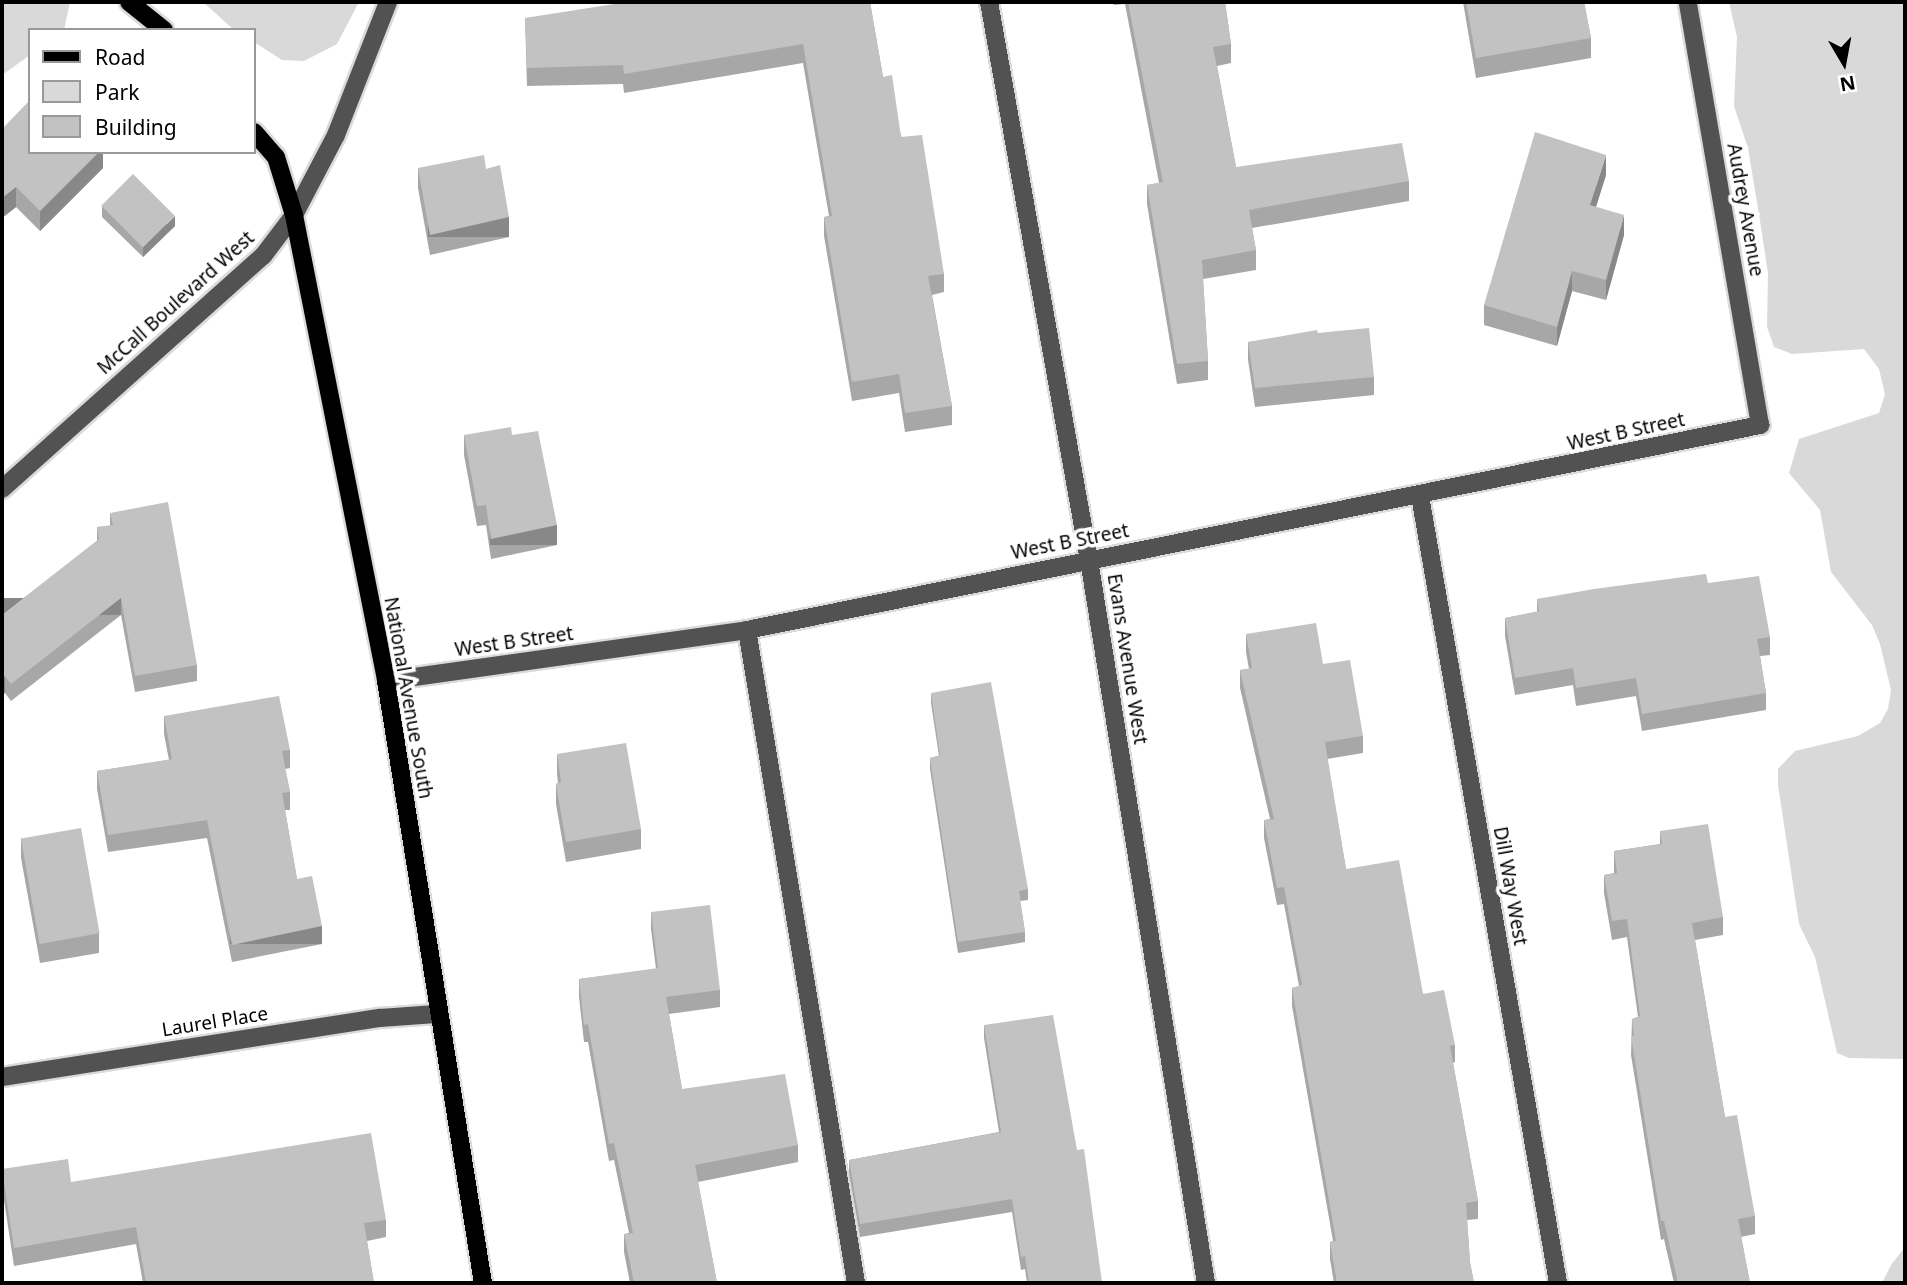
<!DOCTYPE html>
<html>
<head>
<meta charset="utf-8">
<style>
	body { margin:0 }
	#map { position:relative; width:1907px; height:1285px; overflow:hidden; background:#fff; font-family:"Noto Sans",sans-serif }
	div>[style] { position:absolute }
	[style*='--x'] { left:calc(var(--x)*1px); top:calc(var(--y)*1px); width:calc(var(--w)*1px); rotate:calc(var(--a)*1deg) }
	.green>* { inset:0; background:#d9d9d9 }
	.roads { filter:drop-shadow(2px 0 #dbdbdb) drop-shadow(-2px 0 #dbdbdb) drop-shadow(0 2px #dbdbdb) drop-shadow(0 -2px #dbdbdb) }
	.minor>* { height:18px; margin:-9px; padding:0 9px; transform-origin:9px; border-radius:9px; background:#525252 }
	.major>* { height:18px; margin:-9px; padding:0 9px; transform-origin:9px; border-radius:9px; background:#000 }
	.wall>* { inset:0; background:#a7a7a7 }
	.shaded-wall>* { inset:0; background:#888; transform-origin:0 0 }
	.building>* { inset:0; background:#c2c2c2; transform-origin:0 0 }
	span { translate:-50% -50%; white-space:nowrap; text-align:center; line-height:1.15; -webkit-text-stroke:7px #fff; paint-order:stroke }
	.street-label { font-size:19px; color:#000 }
	.frame { position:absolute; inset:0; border:4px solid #000; pointer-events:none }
	.legend { position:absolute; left:28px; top:28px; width:228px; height:126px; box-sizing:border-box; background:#fff; border:2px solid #999; margin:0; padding:9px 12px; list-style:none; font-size:21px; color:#000 }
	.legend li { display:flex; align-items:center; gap:14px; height:35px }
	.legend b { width:35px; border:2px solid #999 }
	.north { position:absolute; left:1809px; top:28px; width:70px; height:70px; -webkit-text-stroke:5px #fff; paint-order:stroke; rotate:170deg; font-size:19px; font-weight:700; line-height:28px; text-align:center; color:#000 }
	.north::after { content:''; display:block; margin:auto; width:24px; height:32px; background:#000; clip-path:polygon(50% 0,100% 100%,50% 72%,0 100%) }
</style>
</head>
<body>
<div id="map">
	<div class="green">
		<i style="clip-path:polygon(2px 2px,70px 2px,64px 30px,30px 30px,30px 55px,2px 75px)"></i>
		<i style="clip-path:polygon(203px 2px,359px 2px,337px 44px,304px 61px,282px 60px,254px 42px,254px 30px,234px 30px)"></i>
		<i style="clip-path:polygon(1729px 2px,1905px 2px,1905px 1059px,1849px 1058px,1837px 1053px,1815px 957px,1799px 924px,1778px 785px,1778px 769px,1795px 751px,1858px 736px,1880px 723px,1888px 709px,1891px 690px,1880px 644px,1872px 625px,1831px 572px,1820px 510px,1789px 473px,1799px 439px,1879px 413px,1885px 394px,1879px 369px,1864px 349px,1792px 354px,1774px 347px,1767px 327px,1768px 273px,1760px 221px,1748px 148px,1734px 106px,1737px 37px)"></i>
		<i style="clip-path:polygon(1905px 1247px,1905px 1283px,1882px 1283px,1891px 1265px)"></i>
	</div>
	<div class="roads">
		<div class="minor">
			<i style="--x:989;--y:2;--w:567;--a:79.84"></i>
			<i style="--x:1089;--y:560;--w:732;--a:80.81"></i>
			<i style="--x:2;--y:489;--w:350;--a:-41.8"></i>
			<i style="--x:263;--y:256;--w:51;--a:-52.9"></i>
			<i style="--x:294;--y:215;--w:90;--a:-62.3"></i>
			<i style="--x:336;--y:135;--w:143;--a:-68.6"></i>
			<i style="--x:1420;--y:496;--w:799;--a:80.05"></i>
			<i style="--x:747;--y:630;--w:662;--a:80.52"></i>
			<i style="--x:386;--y:681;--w:365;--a:-8"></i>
			<i style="--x:747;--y:630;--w:1034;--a:-11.44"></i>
			<i style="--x:1760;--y:425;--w:429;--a:-99.7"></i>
			<i style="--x:2;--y:1077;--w:383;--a:-8.9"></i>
			<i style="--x:380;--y:1018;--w:56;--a:-4.1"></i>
		</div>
		<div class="major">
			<i style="--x:129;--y:2;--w:45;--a:38.7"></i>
			<i style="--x:254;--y:132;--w:33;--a:49"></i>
			<i style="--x:276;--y:157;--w:61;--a:72.8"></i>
			<i style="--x:294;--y:215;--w:475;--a:78.8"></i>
			<i style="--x:386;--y:681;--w:610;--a:80.85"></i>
		</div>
	</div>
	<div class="wall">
		<i style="clip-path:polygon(870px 2px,883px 77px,944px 274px,944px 292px,932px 295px,952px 406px,952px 425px,905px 432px,899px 393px,852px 401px,824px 236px,824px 217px,829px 216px,803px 63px,624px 93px,623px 84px,527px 86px,525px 18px)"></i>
		<i style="clip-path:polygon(1113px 2px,1225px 2px,1231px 44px,1231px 63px,1217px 66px,1236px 167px,1409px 181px,1409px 201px,1252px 228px,1256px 250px,1256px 270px,1203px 279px,1208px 361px,1208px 380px,1177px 384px,1147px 204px,1147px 185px,1159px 183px,1125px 4px,1114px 5px)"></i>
		<i style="clip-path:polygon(1463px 2px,1584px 2px,1591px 38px,1591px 58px,1476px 78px)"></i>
		<i style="clip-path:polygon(2px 129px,103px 152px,103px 168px,40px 231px,16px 207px,2px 218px)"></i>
		<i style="clip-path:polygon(418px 168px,509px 237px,430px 255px,418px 188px)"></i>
		<i style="clip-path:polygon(1606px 175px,1596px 207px,1624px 235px,1606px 300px,1572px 291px,1557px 346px,1484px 325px,1484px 305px)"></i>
		<i style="clip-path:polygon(102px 206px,175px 226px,143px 257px,102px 217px)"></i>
		<i style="clip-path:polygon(1318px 333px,1374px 377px,1374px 395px,1255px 407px,1248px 360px,1248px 342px)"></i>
		<i style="clip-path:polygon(464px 435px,512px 435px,557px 545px,491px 559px,486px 525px,477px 526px,464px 455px)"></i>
		<i style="clip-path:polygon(110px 513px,197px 665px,197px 681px,135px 692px,121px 615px,11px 701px,5px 693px,2px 615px,97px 541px,97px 527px,110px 526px)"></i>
		<i style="clip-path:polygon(1708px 583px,1770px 637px,1770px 655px,1760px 656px,1766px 693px,1766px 710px,1642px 731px,1636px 696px,1576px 706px,1573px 685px,1515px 695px,1505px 636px,1505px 618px,1537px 612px,1537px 599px)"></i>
		<i style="clip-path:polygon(1246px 634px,1323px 664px,1363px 736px,1363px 753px,1327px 759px,1346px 869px,1423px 994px,1455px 1045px,1455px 1062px,1453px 1063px,1478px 1201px,1478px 1219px,1467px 1220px,1470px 1262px,1474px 1283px,1334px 1283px,1330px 1259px,1330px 1242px,1333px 1241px,1292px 1006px,1292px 988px,1299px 986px,1284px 904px,1277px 905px,1264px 838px,1264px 820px,1270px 819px,1240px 688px,1240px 670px,1249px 669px,1246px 652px)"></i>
		<i style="clip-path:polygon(931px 693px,1028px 889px,1028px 900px,1020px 901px,1025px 932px,1025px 942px,958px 953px,930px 769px,930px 758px,939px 756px,931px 703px)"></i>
		<i style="clip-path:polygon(164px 716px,290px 750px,290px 768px,285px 769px,290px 792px,290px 810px,285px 810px,297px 879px,322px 944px,232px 962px,207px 838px,108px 852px,97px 789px,97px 771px,169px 760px,164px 734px)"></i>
		<i style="clip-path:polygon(557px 754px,641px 829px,641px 849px,566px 862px,556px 804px,556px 784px,558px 783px,557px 774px)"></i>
		<i style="clip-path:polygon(1660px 831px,1723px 917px,1723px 935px,1695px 940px,1725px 1117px,1755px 1216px,1755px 1234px,1741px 1237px,1750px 1283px,1674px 1283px,1664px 1239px,1661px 1240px,1631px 1055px,1632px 1019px,1638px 1017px,1627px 937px,1612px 940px,1604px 893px,1604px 875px,1614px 873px,1614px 851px,1660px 844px)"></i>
		<i style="clip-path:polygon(21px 838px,99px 933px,99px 953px,40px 963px,21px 858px)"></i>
		<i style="clip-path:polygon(651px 912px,720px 990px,720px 1007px,669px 1014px,682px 1089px,798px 1145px,798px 1162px,698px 1182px,717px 1283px,630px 1283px,624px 1252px,624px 1234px,629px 1233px,614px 1160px,609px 1161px,588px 1042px,584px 1042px,579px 997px,579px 979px,656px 969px,651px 929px)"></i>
		<i style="clip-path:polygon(984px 1025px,1077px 1150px,1102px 1283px,1027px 1283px,1025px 1269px,1021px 1270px,1012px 1212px,860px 1237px,849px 1173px,849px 1160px,999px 1132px,984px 1038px)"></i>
		<i style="clip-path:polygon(2px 1169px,71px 1182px,386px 1220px,386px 1237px,367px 1241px,374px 1283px,143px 1283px,136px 1244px,14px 1266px,2px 1187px)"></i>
	</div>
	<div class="shaded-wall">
		<i style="clip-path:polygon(99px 152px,103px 152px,103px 168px,40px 231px,40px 211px)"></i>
		<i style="clip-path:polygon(1606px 155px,1606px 175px,1590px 225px,1590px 205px)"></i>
		<i style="clip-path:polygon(16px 187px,16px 207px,2px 218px,2px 198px)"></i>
		<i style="clip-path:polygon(1624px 215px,1624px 235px,1606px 300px,1606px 280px)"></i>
		<i style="clip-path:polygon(175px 216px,175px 226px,143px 257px,143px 247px)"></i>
		<i style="left:509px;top:217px;width:20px;height:81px;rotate:90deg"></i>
		<i style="clip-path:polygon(1572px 271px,1572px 291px,1557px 346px,1557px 327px)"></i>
		<i style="left:557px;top:525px;width:20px;height:67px;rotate:90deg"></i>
		<i style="left:121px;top:598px;width:17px;height:140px;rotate:90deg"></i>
		<i style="clip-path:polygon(5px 676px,5px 693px,2px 695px,2px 678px)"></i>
		<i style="left:322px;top:926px;width:18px;height:92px;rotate:90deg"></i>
	</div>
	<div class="building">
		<i style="clip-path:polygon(627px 2px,870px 2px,883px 77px,892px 75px,901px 137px,922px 135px,944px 274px,928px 276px,952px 406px,905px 413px,899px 374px,852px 382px,824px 217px,832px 216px,803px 44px,624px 74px,623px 65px,527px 68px,525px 18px)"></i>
		<i style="clip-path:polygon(1128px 2px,1225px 2px,1231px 44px,1213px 47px,1236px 167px,1402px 143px,1409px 181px,1249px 210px,1256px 250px,1202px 260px,1208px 361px,1177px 364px,1147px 185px,1163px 182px)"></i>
		<i style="clip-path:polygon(1466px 2px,1584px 2px,1591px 38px,1476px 58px)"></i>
		<i style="clip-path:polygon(30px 100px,30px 152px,99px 152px,40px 211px,16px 187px,2px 198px,2px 129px)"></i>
		<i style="clip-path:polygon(1535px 132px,1606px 155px,1590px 205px,1624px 215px,1606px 280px,1572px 271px,1557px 327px,1484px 305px)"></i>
		<i style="clip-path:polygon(484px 155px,486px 169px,500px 165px,509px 217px,430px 235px,418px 168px)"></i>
		<i style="left:133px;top:174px;width:59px;height:45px;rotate:45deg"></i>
		<i style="clip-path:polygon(1369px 328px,1374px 377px,1255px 388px,1248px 342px,1317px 330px,1318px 333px)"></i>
		<i style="clip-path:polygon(511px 427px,512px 435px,538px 431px,557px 525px,491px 539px,486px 505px,477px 506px,464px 435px)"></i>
		<i style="clip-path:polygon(168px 502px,197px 665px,135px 676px,121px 598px,11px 684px,5px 676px,2px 678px,2px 615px,99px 539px,97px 527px,113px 525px,110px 513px)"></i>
		<i style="clip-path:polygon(1706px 574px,1708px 583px,1759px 576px,1770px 637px,1757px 639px,1766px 693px,1642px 714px,1636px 678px,1576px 688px,1573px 668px,1515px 678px,1505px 618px,1539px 611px,1537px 599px,1594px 589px)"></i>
		<i style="clip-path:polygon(1316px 623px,1323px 664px,1350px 660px,1363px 736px,1325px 742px,1346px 869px,1399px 860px,1423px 994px,1444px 990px,1455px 1045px,1450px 1046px,1478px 1201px,1466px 1203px,1470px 1262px,1474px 1283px,1337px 1283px,1330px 1242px,1336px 1241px,1292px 988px,1302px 985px,1284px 887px,1277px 888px,1264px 820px,1274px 819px,1240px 670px,1252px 668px,1246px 634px)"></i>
		<i style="clip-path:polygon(991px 682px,1028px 889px,1019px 891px,1025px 932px,958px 942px,930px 758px,940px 755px,931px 693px)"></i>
		<i style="clip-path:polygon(279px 696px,290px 750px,282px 751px,290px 792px,282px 793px,297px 879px,312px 876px,322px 926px,232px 945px,207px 820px,108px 835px,97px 771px,172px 759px,164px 716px)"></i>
		<i style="clip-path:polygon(626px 743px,641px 829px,566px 842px,556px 784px,561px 782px,557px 754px)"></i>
		<i style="clip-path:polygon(1708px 824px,1723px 917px,1692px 923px,1725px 1117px,1737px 1115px,1755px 1216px,1738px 1219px,1750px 1283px,1678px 1283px,1664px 1221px,1661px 1221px,1631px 1036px,1634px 1036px,1632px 1019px,1640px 1016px,1627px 919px,1612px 921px,1604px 875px,1617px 873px,1614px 851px,1662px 844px,1660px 831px)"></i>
		<i style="left:81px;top:828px;width:107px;height:61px;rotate:80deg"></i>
		<i style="clip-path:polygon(710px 905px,720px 990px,666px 997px,682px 1089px,785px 1074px,798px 1145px,695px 1165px,717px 1283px,634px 1283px,624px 1234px,633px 1233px,614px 1143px,609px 1144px,588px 1024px,584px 1025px,579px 979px,658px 968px,651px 912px)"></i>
		<i style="clip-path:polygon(1053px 1015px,1077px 1150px,1084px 1149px,1102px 1283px,1029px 1283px,1025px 1256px,1021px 1257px,1012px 1199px,860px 1224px,849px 1160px,1001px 1132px,984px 1025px)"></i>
		<i style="clip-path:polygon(371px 1133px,386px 1220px,364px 1223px,374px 1283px,146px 1283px,136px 1227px,14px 1248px,2px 1169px,68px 1159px,71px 1182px)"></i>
	</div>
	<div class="street-label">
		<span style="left:1745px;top:210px;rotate:80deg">Audrey Avenue</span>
		<span style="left:176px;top:303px;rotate:-42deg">McCall Boulevard West</span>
		<span style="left:1626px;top:432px;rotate:-12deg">West B Street</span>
		<span style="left:1070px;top:542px;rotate:-11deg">West B Street</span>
		<span style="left:514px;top:642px;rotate:-8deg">West B Street</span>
		<span style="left:1127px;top:659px;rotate:81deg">Evans Avenue West</span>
		<span style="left:408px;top:698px;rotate:80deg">National Avenue South</span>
		<span style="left:1510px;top:886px;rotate:80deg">Dill Way West</span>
		<span style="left:215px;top:1022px;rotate:-9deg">Laurel Place</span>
	</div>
	<div class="frame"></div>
	<ul class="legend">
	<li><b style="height:9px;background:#000"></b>Road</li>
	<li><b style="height:19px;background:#d9d9d9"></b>Park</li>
	<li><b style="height:19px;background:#c2c2c2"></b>Building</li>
	</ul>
	<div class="north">N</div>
</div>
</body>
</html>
